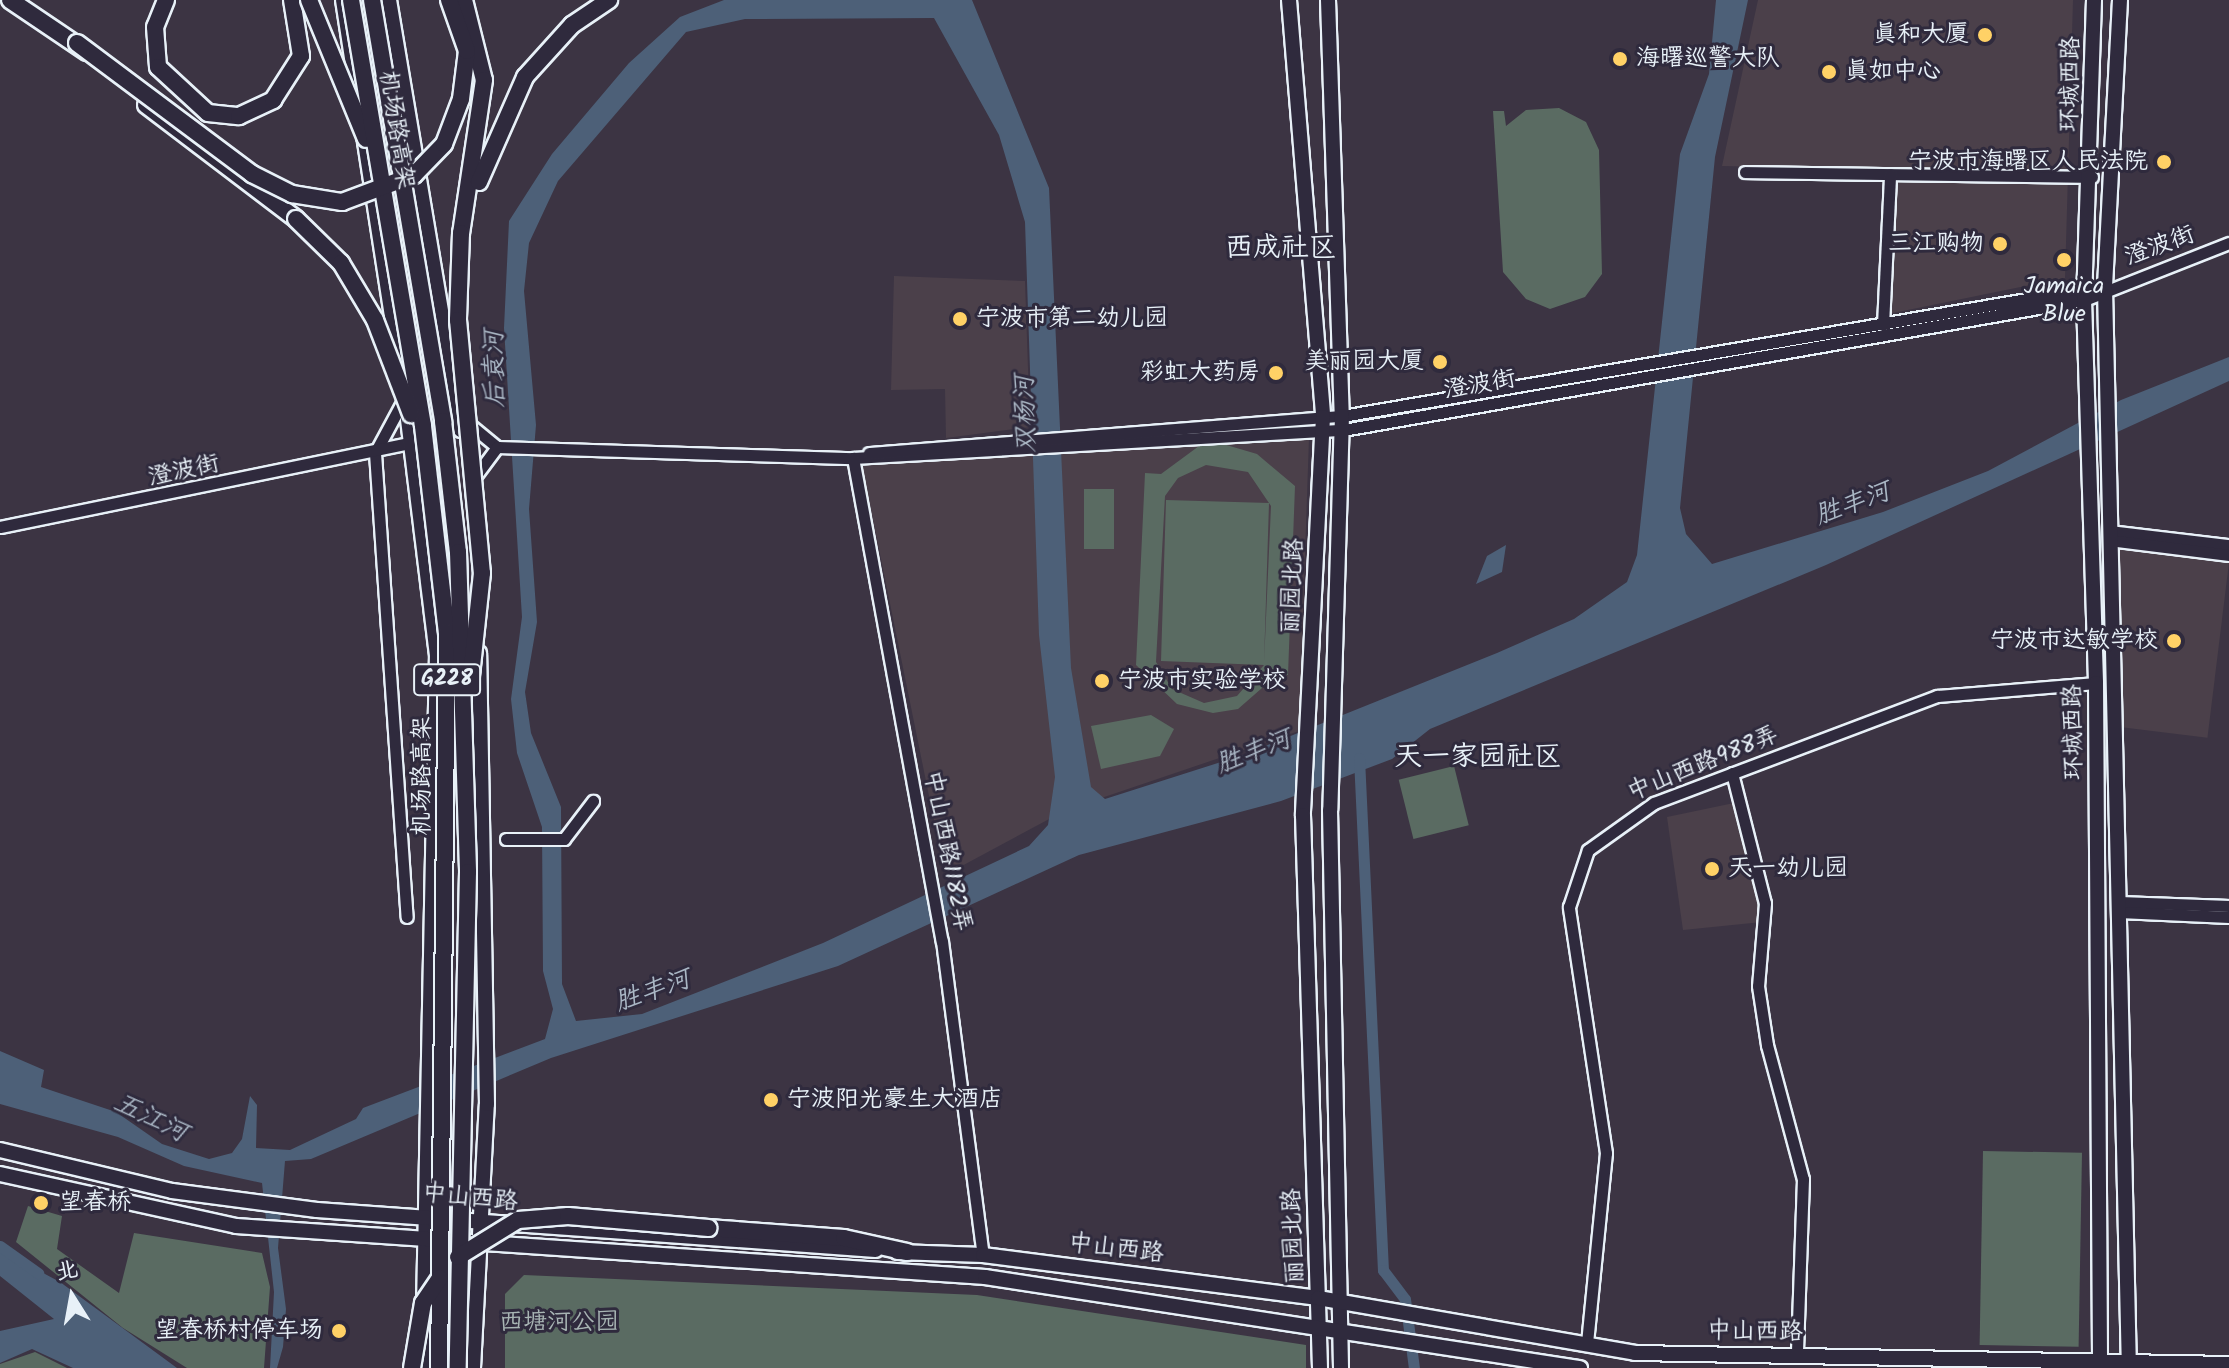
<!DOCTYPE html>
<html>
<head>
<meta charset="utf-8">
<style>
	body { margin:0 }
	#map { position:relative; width:2229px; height:1368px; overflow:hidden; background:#3c3443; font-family:Kalam,"LXGW WenKai TC",sans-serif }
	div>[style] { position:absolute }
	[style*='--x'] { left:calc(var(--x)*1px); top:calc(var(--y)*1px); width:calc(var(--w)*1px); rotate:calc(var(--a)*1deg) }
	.built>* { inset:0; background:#4b404a; transform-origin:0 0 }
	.green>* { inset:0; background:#5a6b62; transform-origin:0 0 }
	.water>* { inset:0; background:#4d6078 }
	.canal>* { height:11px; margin:-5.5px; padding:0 5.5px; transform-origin:5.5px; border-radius:5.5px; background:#4d6078 }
	.roads { filter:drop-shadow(2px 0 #e8f1f8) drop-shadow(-2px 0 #e8f1f8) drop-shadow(0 2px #e8f1f8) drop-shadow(0 -2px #e8f1f8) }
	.minor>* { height:11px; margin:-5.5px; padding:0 5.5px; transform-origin:5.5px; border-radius:5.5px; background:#2f2a3d }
	.major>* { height:14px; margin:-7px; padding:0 7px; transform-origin:7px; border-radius:7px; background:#2f2a3d }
	.highway>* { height:16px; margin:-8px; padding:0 8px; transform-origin:8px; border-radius:8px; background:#2f2a3d }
	.bridges { filter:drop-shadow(2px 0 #e8f1f8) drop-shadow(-2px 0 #e8f1f8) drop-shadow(0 2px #e8f1f8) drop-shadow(0 -2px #e8f1f8) }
	.highway-bridge>* { height:16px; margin:-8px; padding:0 8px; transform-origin:8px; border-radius:8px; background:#2f2a3d }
	.dots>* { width:22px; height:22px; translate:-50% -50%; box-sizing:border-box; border:4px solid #2f2a3d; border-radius:50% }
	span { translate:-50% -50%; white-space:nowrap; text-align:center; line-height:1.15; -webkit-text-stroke:6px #2f2a3d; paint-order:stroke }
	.shield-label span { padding:2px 6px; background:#2f2a3d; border:2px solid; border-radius:6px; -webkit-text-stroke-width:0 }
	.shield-label { font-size:22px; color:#e8f1f8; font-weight:700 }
	.poi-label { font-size:24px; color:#e8f1f8 }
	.right { translate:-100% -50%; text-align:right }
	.left { translate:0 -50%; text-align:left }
	.street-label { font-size:24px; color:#e8f1f8 }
	.park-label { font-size:24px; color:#a8b5b4 }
	.water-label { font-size:26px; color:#aab7c5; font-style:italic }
	.quarter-label { font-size:28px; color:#e8f1f8 }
	.north { position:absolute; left:32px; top:1256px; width:80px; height:80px; -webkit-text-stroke:6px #2f2a3d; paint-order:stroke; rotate:349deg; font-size:22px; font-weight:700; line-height:32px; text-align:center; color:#e8f1f8 }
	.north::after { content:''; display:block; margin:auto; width:28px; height:36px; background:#e8f1f8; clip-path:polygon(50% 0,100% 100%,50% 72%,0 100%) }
</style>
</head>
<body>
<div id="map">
	<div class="built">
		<i style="clip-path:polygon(1758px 0,2073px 0,2065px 278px,1888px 314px,1895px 170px,1722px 166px)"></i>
		<i style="clip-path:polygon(894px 276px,1025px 281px,1030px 427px,946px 438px,945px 389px,891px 390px)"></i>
		<i style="clip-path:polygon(1309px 438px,1299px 731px,1066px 810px,945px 875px,862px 465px)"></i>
		<i style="left:2115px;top:547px;width:115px;height:178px;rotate:7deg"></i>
		<i style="clip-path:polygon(1734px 803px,1762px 922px,1683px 930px,1667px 817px)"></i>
	</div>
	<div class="green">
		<i style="clip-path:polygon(1559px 108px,1586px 122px,1599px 150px,1602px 274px,1585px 297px,1550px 309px,1526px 299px,1503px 272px,1493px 111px,1504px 111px,1506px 126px,1526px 110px)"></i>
		<i style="clip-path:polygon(evenodd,1223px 444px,1257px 454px,1295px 486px,1288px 675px,1277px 675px,1238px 709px,1213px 713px,1177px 704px,1136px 665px,1145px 473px,1161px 474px,1199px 446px,1223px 444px,1206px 465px,1248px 472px,1271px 506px,1264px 663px,1269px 503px,1166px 500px,1161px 661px,1264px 665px,1237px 696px,1204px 703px,1172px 689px,1156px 662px,1165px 496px,1178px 478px,1206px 465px)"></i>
		<i style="left:1084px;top:489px;width:30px;height:60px"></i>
		<i style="clip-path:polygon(1151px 715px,1174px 729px,1160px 756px,1101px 769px,1091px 726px)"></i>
		<i style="left:1454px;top:766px;width:61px;height:57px;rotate:76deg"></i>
		<i style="left:1983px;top:1151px;width:99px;height:194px;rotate:1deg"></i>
		<i style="clip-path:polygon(28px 1206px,62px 1216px,57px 1249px,119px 1293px,134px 1233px,262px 1253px,270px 1287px,264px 1368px,187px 1368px,123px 1328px,16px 1242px)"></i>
		<i style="clip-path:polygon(524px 1275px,977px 1295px,1306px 1345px,1306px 1368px,505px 1368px,505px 1294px)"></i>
		<i style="clip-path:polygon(35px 1352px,67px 1368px,0 1368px,0 1364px)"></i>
	</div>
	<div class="water">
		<i style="clip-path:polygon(evenodd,724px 0,972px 0,1049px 188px,1071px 668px,1091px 787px,1105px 799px,1243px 755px,1497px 653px,1574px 619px,1627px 582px,1637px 555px,1680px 154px,1709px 74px,1716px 0,1748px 0,1715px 157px,1680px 508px,1686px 534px,1712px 564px,1883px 512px,1988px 471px,2121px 400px,2229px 357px,2229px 381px,1826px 565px,1430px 729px,1392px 759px,1281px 801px,1079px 855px,838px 966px,551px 1058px,311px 1159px,285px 1161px,278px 1248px,286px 1309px,283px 1347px,277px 1368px,270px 1368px,274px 1292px,262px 1183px,184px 1166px,118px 1137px,0 1104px,0 1051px,44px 1070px,41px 1087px,116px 1112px,162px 1144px,209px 1159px,232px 1153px,242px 1139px,250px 1096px,257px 1105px,256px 1148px,290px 1150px,356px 1119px,363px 1108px,545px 1039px,553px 1009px,543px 971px,542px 827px,517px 753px,511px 699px,522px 617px,504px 328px,509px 221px,552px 154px,629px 63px,680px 17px,724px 0,934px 18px,999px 135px,1025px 222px,1039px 635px,1055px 777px,1048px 825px,1029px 846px,823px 943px,642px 1014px,576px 1021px,562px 984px,561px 807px,531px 733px,525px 692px,537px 622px,529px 509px,536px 425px,524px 291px,529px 243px,558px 181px,686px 32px,745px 19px,934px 18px)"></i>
		<i style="clip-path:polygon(1506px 545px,1502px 572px,1476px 584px,1487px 556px)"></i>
		<i style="clip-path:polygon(0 1250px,60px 1282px,177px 1368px,73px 1368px,32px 1349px,0 1363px,0 1331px,54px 1319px,0 1276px)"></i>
	</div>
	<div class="canal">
		<i style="--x:1359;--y:758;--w:513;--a:87.32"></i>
		<i style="--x:1383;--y:1270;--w:36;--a:53"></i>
		<i style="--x:1405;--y:1299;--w:70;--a:82.6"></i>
		<i style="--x:0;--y:1246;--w:47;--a:35.4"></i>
	</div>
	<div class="roads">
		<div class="minor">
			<i style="--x:1745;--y:172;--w:347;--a:0.8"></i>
			<i style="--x:1883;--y:325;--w:151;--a:-87.3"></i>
			<i style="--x:405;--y:397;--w:64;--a:118.2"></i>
			<i style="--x:375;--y:453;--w:465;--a:86.1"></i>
			<i style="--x:463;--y:419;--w:44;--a:39.5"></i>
			<i style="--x:497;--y:447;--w:356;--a:1.8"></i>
			<i style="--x:853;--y:458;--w:491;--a:-3.3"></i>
			<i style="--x:1343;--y:430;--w:752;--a:-9.95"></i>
			<i style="--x:2084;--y:300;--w:156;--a:-21.5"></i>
			<i style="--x:869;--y:453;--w:474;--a:-4.5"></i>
			<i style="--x:1342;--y:416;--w:760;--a:-9.7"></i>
			<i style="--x:853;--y:458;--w:491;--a:79.6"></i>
			<i style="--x:942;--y:941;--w:317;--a:82.6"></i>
			<i style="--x:471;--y:482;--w:44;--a:-53.4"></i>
			<i style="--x:0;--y:527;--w:419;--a:-11.6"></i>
			<i style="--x:2109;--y:531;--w:121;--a:6.7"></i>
			<i style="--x:2109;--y:540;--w:121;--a:7.1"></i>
			<i style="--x:1732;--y:773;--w:134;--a:75.8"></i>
			<i style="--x:1765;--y:903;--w:83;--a:94.8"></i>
			<i style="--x:1758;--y:986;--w:60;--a:81.3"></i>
			<i style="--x:1767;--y:1045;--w:139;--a:75"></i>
			<i style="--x:1803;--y:1179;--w:176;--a:92"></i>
			<i style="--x:506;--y:839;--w:58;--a:0"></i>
			<i style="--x:564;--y:839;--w:48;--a:-52.7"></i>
			<i style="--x:2119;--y:902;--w:110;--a:2.1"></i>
			<i style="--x:2119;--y:912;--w:110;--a:2.6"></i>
			<i style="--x:1587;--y:1343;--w:191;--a:-84.3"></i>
			<i style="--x:1606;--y:1153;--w:249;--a:-98.6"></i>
			<i style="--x:1569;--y:907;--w:60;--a:-71.6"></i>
			<i style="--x:1588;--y:850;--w:81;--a:-35.5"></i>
			<i style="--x:1654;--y:803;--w:303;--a:-20.7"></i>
			<i style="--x:1937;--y:696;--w:160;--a:-4.7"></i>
		</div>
		<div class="major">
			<i style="--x:343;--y:0;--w:384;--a:81.2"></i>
			<i style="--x:389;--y:0;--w:436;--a:80.5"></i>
			<i style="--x:1289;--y:0;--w:418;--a:85.3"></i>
			<i style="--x:1323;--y:417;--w:399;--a:92.9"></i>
			<i style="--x:1303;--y:815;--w:553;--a:88.24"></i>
			<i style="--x:1328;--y:0;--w:416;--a:88.1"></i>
			<i style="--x:1342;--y:416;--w:394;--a:91.7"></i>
			<i style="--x:1330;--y:810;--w:558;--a:88.87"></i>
			<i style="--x:2094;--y:0;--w:300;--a:91.9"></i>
			<i style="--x:2084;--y:300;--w:383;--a:88.2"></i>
			<i style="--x:2096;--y:683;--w:684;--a:89.66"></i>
			<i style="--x:2120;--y:0;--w:289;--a:93"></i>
			<i style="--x:2105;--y:289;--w:1079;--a:88.73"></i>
			<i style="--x:406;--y:403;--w:253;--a:83"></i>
			<i style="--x:437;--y:654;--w:651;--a:91.14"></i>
			<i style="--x:0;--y:1150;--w:177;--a:13.4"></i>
			<i style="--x:172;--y:1191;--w:146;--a:7.5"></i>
			<i style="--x:317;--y:1210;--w:560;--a:4.09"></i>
			<i style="--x:0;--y:1174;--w:242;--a:12.4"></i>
			<i style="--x:236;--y:1226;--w:751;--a:3.9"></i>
			<i style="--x:985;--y:1277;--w:602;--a:8.7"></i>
			<i style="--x:897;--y:1252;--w:86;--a:2"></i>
			<i style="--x:983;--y:1255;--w:338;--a:7.3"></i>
			<i style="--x:1318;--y:1298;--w:322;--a:9.8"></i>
			<i style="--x:1635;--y:1353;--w:594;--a:1.06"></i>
			<i style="--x:423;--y:1368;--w:39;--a:-89"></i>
			<i style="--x:473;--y:1368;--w:264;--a:-87"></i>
			<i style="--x:487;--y:1104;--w:451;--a:-91"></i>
		</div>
		<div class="highway">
			<i style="--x:10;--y:0;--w:93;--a:34"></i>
			<i style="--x:166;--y:0;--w:29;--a:112"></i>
			<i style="--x:155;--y:27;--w:40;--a:85.7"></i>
			<i style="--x:158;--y:67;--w:68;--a:42.6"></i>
			<i style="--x:208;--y:113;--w:31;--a:6"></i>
			<i style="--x:239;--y:116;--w:38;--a:-25"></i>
			<i style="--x:273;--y:100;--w:52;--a:-57.5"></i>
			<i style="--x:301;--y:56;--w:57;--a:-99.1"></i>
			<i style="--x:146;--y:105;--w:188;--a:37.2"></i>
			<i style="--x:708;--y:1228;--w:136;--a:4.2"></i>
			<i style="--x:844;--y:1238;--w:65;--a:12.5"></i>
		</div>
	</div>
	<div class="bridges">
		<div class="highway-bridge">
			<i style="--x:309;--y:0;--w:150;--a:67.7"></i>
			<i style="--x:351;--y:0;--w:432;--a:80.4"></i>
			<i style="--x:423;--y:426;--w:207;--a:83.4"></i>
			<i style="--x:447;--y:632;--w:736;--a:90.62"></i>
			<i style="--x:372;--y:0;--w:427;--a:80.4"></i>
			<i style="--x:443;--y:421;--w:132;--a:83.5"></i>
			<i style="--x:458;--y:552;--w:320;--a:88.2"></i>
			<i style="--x:468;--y:872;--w:496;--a:91.2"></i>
			<i style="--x:464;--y:0;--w:82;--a:76"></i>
			<i style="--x:484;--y:80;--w:155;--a:98.5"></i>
			<i style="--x:461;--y:233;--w:87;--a:92"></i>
			<i style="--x:458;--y:320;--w:254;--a:84.6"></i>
			<i style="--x:482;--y:573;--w:104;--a:96.1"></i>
			<i style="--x:77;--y:43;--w:219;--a:36.8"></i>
			<i style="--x:252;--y:174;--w:45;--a:26.6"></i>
			<i style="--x:292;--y:194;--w:51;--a:9.1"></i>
			<i style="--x:342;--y:202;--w:77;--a:-20.6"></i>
			<i style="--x:414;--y:175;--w:43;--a:-45.9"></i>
			<i style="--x:444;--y:144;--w:48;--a:-69.3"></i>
			<i style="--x:461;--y:99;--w:48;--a:-82.9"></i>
			<i style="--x:467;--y:51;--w:54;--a:-109.4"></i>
			<i style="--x:479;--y:182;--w:115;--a:-66.3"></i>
			<i style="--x:525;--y:77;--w:70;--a:-47.9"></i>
			<i style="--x:572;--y:25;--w:45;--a:-34"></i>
			<i style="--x:296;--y:219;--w:63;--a:44.4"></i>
			<i style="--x:341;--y:263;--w:66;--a:59.2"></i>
			<i style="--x:375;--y:320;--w:101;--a:69"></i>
			<i style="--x:458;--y:1257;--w:70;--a:-31.7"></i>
			<i style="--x:518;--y:1220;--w:50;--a:-4.6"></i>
			<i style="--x:568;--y:1216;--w:141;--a:4.9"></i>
			<i style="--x:412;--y:1368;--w:66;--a:-80.4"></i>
			<i style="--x:423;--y:1303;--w:30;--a:-56"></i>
		</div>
	</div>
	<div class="dots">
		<i style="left:1985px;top:35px;background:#ffd166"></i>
		<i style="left:1620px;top:59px;background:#ffd166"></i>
		<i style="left:1829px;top:72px;background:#ffd166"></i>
		<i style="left:2164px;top:162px;background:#ffd166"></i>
		<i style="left:2000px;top:244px;background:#ffd166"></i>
		<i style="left:2064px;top:260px;background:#ffd166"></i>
		<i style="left:960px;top:319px;background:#ffd166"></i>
		<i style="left:1440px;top:362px;background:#ffd166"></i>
		<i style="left:1276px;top:373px;background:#ffd166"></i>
		<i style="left:2174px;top:641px;background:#ffd166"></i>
		<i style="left:1102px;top:681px;background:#ffd166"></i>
		<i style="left:1712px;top:869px;background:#ffd166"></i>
		<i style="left:771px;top:1100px;background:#ffd166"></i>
		<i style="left:41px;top:1203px;background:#ffd166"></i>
		<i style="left:339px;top:1331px;background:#ffd166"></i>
	</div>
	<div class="shield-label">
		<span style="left:447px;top:680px">G228</span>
	</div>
	<div class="poi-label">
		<span class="right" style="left:1969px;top:35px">真和大厦</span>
		<span class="left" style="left:1636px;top:59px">海曙巡警大队</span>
		<span class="left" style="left:1845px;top:72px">真如中心</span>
		<span class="right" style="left:2148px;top:162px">宁波市海曙区人民法院</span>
		<span class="right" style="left:1984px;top:244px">三江购物</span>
		<span style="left:2064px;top:301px">Jamaica<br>Blue</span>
		<span class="left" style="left:976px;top:319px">宁波市第二幼儿园</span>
		<span class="right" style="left:1424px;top:362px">美丽园大厦</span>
		<span class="right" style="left:1260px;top:373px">彩虹大药房</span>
		<span class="right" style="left:2158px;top:641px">宁波市达敏学校</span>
		<span class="left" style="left:1118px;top:681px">宁波市实验学校</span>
		<span class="left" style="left:1728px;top:869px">天一幼儿园</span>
		<span class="left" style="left:787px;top:1100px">宁波阳光豪生大酒店</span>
		<span class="left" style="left:59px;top:1203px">望春桥</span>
		<span class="right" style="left:323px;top:1331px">望春桥村停车场</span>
	</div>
	<div class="street-label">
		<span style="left:2071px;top:84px;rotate:-89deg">环城西路</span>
		<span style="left:396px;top:130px;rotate:81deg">机场路高架</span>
		<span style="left:2160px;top:246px;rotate:-20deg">澄波街</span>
		<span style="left:1480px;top:385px;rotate:-10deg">澄波街</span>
		<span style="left:184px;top:471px;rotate:-12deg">澄波街</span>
		<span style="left:1293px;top:586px;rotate:-87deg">丽园北路</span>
		<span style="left:2074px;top:732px;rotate:-91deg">环城西路</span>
		<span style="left:1703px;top:764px;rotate:-22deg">中山西路988弄</span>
		<span style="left:423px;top:776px;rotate:-90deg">机场路高架</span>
		<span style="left:947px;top:851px;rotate:79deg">中山西路1182弄</span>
		<span style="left:470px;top:1198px;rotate:6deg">中山西路</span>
		<span style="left:1294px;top:1236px;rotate:-92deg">丽园北路</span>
		<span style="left:1116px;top:1249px;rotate:7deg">中山西路</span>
		<span style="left:1755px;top:1332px;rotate:1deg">中山西路</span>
	</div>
	<div class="park-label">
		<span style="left:559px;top:1323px">西塘河公园</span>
	</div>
	<div class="water-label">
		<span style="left:496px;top:369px;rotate:-91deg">后袁河</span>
		<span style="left:1027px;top:414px;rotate:-92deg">双杨河</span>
		<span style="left:1853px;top:505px;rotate:-20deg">胜丰河</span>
		<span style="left:1254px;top:753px;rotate:-21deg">胜丰河</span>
		<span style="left:653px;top:992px;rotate:-19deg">胜丰河</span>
		<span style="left:150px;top:1119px;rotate:26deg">五江河</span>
	</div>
	<div class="quarter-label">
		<span style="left:1281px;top:249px">西成社区</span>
		<span style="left:1478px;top:758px">天一家园社区</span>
	</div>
	<div class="north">北</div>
</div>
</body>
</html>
